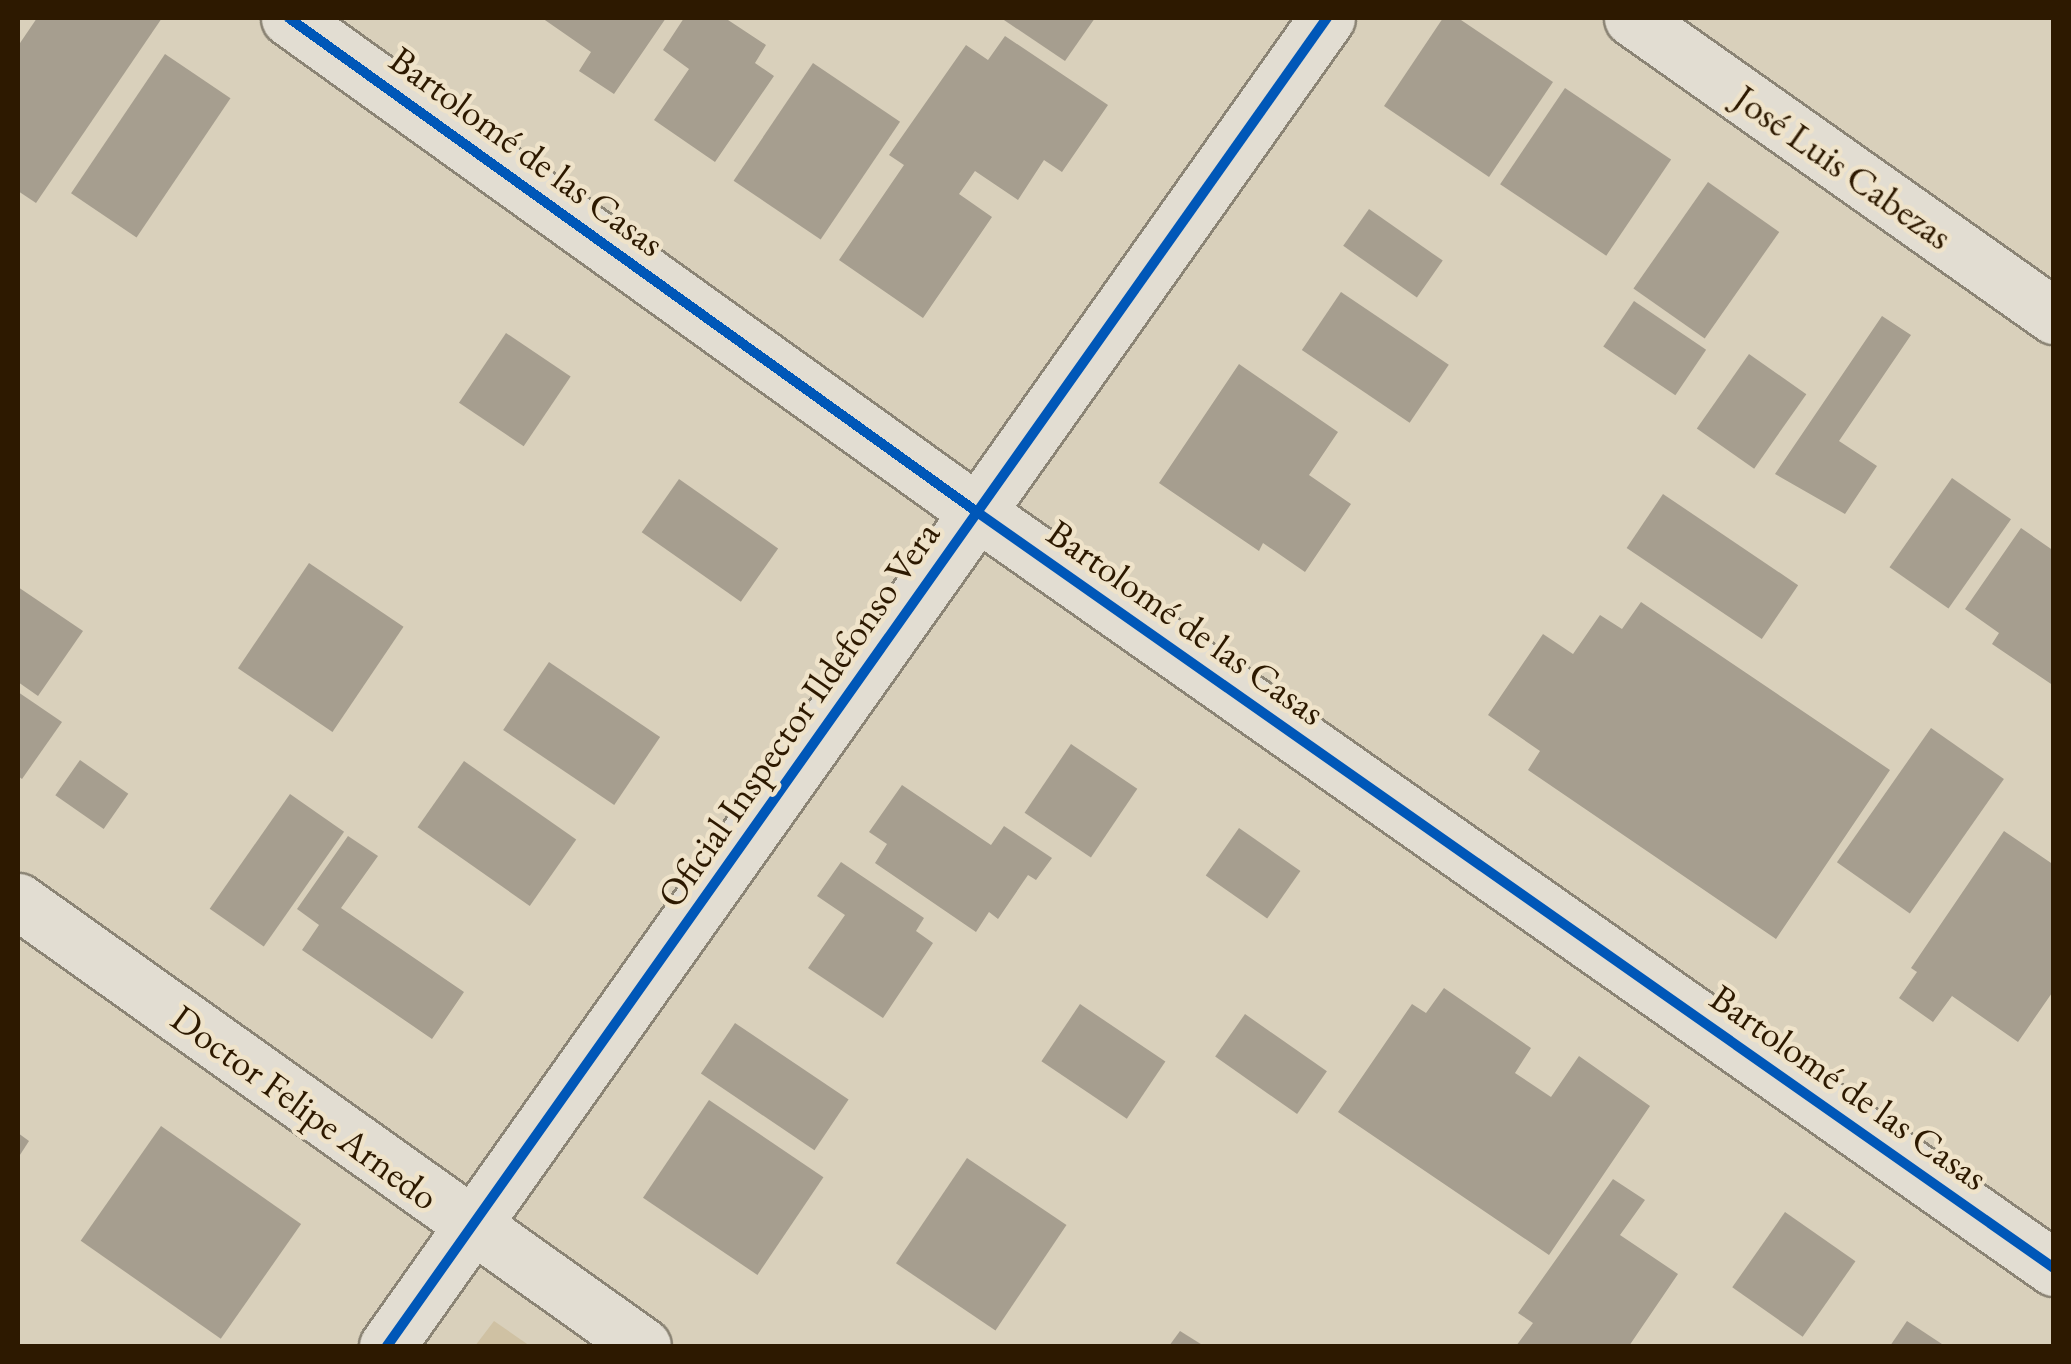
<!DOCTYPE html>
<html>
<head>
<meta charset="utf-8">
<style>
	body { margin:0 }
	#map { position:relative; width:2071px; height:1364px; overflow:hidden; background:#d9d0bb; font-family:"EB Garamond",serif }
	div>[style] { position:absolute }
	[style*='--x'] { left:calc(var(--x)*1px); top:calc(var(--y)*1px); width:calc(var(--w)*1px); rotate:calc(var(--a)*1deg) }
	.green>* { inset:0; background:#cfc1a3 }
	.building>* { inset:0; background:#a69e8f; transform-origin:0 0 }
	.roads { filter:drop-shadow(2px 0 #8b8475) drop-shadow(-2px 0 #8b8475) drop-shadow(0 2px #8b8475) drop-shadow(0 -2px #8b8475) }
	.minor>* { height:55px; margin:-27.5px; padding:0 27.5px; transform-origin:27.5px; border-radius:27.5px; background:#e2ddd2 }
	.cycleway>* { height:10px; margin:-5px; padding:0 5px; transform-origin:5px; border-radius:5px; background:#0057b8 }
	span { translate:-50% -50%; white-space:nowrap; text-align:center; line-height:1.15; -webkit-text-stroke:9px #efe3ca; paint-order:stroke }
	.street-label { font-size:38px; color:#2d1900 }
	.frame { position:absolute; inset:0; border:20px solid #2d1900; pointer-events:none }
</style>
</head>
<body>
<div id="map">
	<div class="green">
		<i style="clip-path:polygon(494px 1321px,530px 1346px,475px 1346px)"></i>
	</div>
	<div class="building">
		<i style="clip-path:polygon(37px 18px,162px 18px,36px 203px,18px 191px,18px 46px)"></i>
		<i style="clip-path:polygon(542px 18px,666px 18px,614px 94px,579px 71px,591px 52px)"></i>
		<i style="clip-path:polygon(684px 18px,725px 18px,766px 45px,755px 63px,774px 76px,715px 162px,654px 120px,689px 69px,663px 50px)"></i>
		<i style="clip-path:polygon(1001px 18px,1095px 18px,1065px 61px)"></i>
		<i style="clip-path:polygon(1443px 18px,1458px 18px,1553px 82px,1489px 177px,1384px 106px)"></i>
		<i style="clip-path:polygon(1005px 36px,1108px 105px,1062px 172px,1044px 160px,1018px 200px,975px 171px,959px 194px,992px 217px,923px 318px,839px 260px,904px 165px,889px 155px,966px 45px,988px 60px)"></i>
		<i style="left:165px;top:54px;width:79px;height:168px;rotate:34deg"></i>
		<i style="left:813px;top:63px;width:105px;height:142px;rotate:34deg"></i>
		<i style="left:1565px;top:88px;width:128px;height:116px;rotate:34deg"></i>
		<i style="left:1708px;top:182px;width:87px;height:130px;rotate:35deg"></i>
		<i style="left:1369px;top:209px;width:90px;height:45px;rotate:35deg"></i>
		<i style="left:1341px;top:292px;width:130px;height:70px;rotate:34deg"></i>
		<i style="left:1634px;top:301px;width:87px;height:55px;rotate:34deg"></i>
		<i style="clip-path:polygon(1882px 316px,1911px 335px,1839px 441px,1877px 466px,1845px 514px,1775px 474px)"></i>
		<i style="left:506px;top:333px;width:78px;height:84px;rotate:34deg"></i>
		<i style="left:1749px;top:354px;width:70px;height:91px;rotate:35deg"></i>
		<i style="clip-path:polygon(1239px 364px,1338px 432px,1309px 475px,1351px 504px,1305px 572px,1263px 543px,1259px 551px,1159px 483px)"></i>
		<i style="left:1952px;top:478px;width:72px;height:109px;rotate:35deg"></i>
		<i style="left:679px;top:479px;width:121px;height:65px;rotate:35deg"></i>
		<i style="left:1663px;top:494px;width:163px;height:65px;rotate:34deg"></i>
		<i style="clip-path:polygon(2021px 528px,2054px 551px,2054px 686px,1992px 644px,1999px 633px,1965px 609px)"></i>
		<i style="left:309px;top:563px;width:114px;height:127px;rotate:34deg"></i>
		<i style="clip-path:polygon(18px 587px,83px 631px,38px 696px,18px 682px)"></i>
		<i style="clip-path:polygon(1641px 602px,1890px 770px,1776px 939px,1528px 770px,1540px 751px,1488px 715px,1543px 634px,1573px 654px,1600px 615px,1622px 629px)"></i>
		<i style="left:549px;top:662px;width:134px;height:82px;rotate:34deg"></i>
		<i style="clip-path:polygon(18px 692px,62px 722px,22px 779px,18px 776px)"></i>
		<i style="left:1931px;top:728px;width:89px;height:164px;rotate:35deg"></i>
		<i style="left:1071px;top:744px;width:80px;height:83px;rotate:34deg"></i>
		<i style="left:80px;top:760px;width:59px;height:43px;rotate:35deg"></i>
		<i style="left:464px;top:761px;width:137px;height:81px;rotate:35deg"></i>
		<i style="clip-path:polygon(902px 785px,991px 845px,1004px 826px,1052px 858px,1036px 880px,1028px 875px,998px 919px,989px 912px,976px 932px,875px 863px,887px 844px,869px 832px)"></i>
		<i style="left:290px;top:794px;width:66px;height:140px;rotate:35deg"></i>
		<i style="left:1239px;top:828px;width:75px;height:58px;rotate:35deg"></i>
		<i style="clip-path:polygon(2004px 831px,2054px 865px,2054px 990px,2018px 1042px,1952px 996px,1933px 1022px,1899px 998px,1917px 972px,1911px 968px)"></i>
		<i style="clip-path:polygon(348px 836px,378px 856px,341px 908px,464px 992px,432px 1039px,302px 950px,319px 925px,297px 909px)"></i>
		<i style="clip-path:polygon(841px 862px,924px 918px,916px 931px,933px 943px,883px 1018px,808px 968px,845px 915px,817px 896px)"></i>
		<i style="clip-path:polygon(1444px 988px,1531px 1048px,1515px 1073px,1551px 1097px,1579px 1056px,1650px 1106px,1549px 1255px,1338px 1112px,1412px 1004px,1426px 1013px)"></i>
		<i style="left:1080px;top:1004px;width:103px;height:69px;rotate:34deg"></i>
		<i style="left:1245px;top:1014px;width:100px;height:52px;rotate:35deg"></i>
		<i style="left:735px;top:1023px;width:137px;height:61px;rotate:34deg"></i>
		<i style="left:709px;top:1100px;width:138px;height:118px;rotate:34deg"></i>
		<i style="left:161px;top:1126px;width:171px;height:140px;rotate:35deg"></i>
		<i style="clip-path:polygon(18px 1133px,29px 1141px,18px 1158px)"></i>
		<i style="left:967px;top:1158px;width:120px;height:127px;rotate:34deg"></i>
		<i style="clip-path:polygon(1613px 1179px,1645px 1200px,1620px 1235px,1678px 1274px,1629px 1346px,1516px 1346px,1533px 1323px,1518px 1313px)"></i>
		<i style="left:1785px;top:1212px;width:86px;height:92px;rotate:35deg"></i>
		<i style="clip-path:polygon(1907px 1321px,1945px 1346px,1890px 1346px)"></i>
		<i style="clip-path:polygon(1180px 1331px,1204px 1346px,1169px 1346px)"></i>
	</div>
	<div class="roads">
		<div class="minor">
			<i style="--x:289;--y:18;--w:847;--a:35.68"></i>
			<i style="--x:977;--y:512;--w:1316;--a:35.07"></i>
			<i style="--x:1632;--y:18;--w:517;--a:35.23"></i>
			<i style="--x:18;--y:901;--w:767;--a:35.45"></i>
			<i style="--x:387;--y:1346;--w:1627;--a:-54.71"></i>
		</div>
	</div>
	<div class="cycleway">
		<i style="--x:289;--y:18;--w:847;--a:35.68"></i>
		<i style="--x:977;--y:512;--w:1316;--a:35.07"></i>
		<i style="--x:387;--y:1346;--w:1627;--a:-54.71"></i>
	</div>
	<div class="street-label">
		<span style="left:527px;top:151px;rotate:36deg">Bartolomé de las Casas</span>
		<span style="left:1843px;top:167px;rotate:35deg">José Luis Cabezas</span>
		<span style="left:1186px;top:622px;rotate:35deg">Bartolomé de las Casas</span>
		<span style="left:798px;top:714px;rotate:-55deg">Oficial Inspector Ildefonso Vera</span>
		<span style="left:1849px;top:1087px;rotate:35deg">Bartolomé de las Casas</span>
		<span style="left:305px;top:1107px;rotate:36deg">Doctor Felipe Arnedo</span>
	</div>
	<div class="frame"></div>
</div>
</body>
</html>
